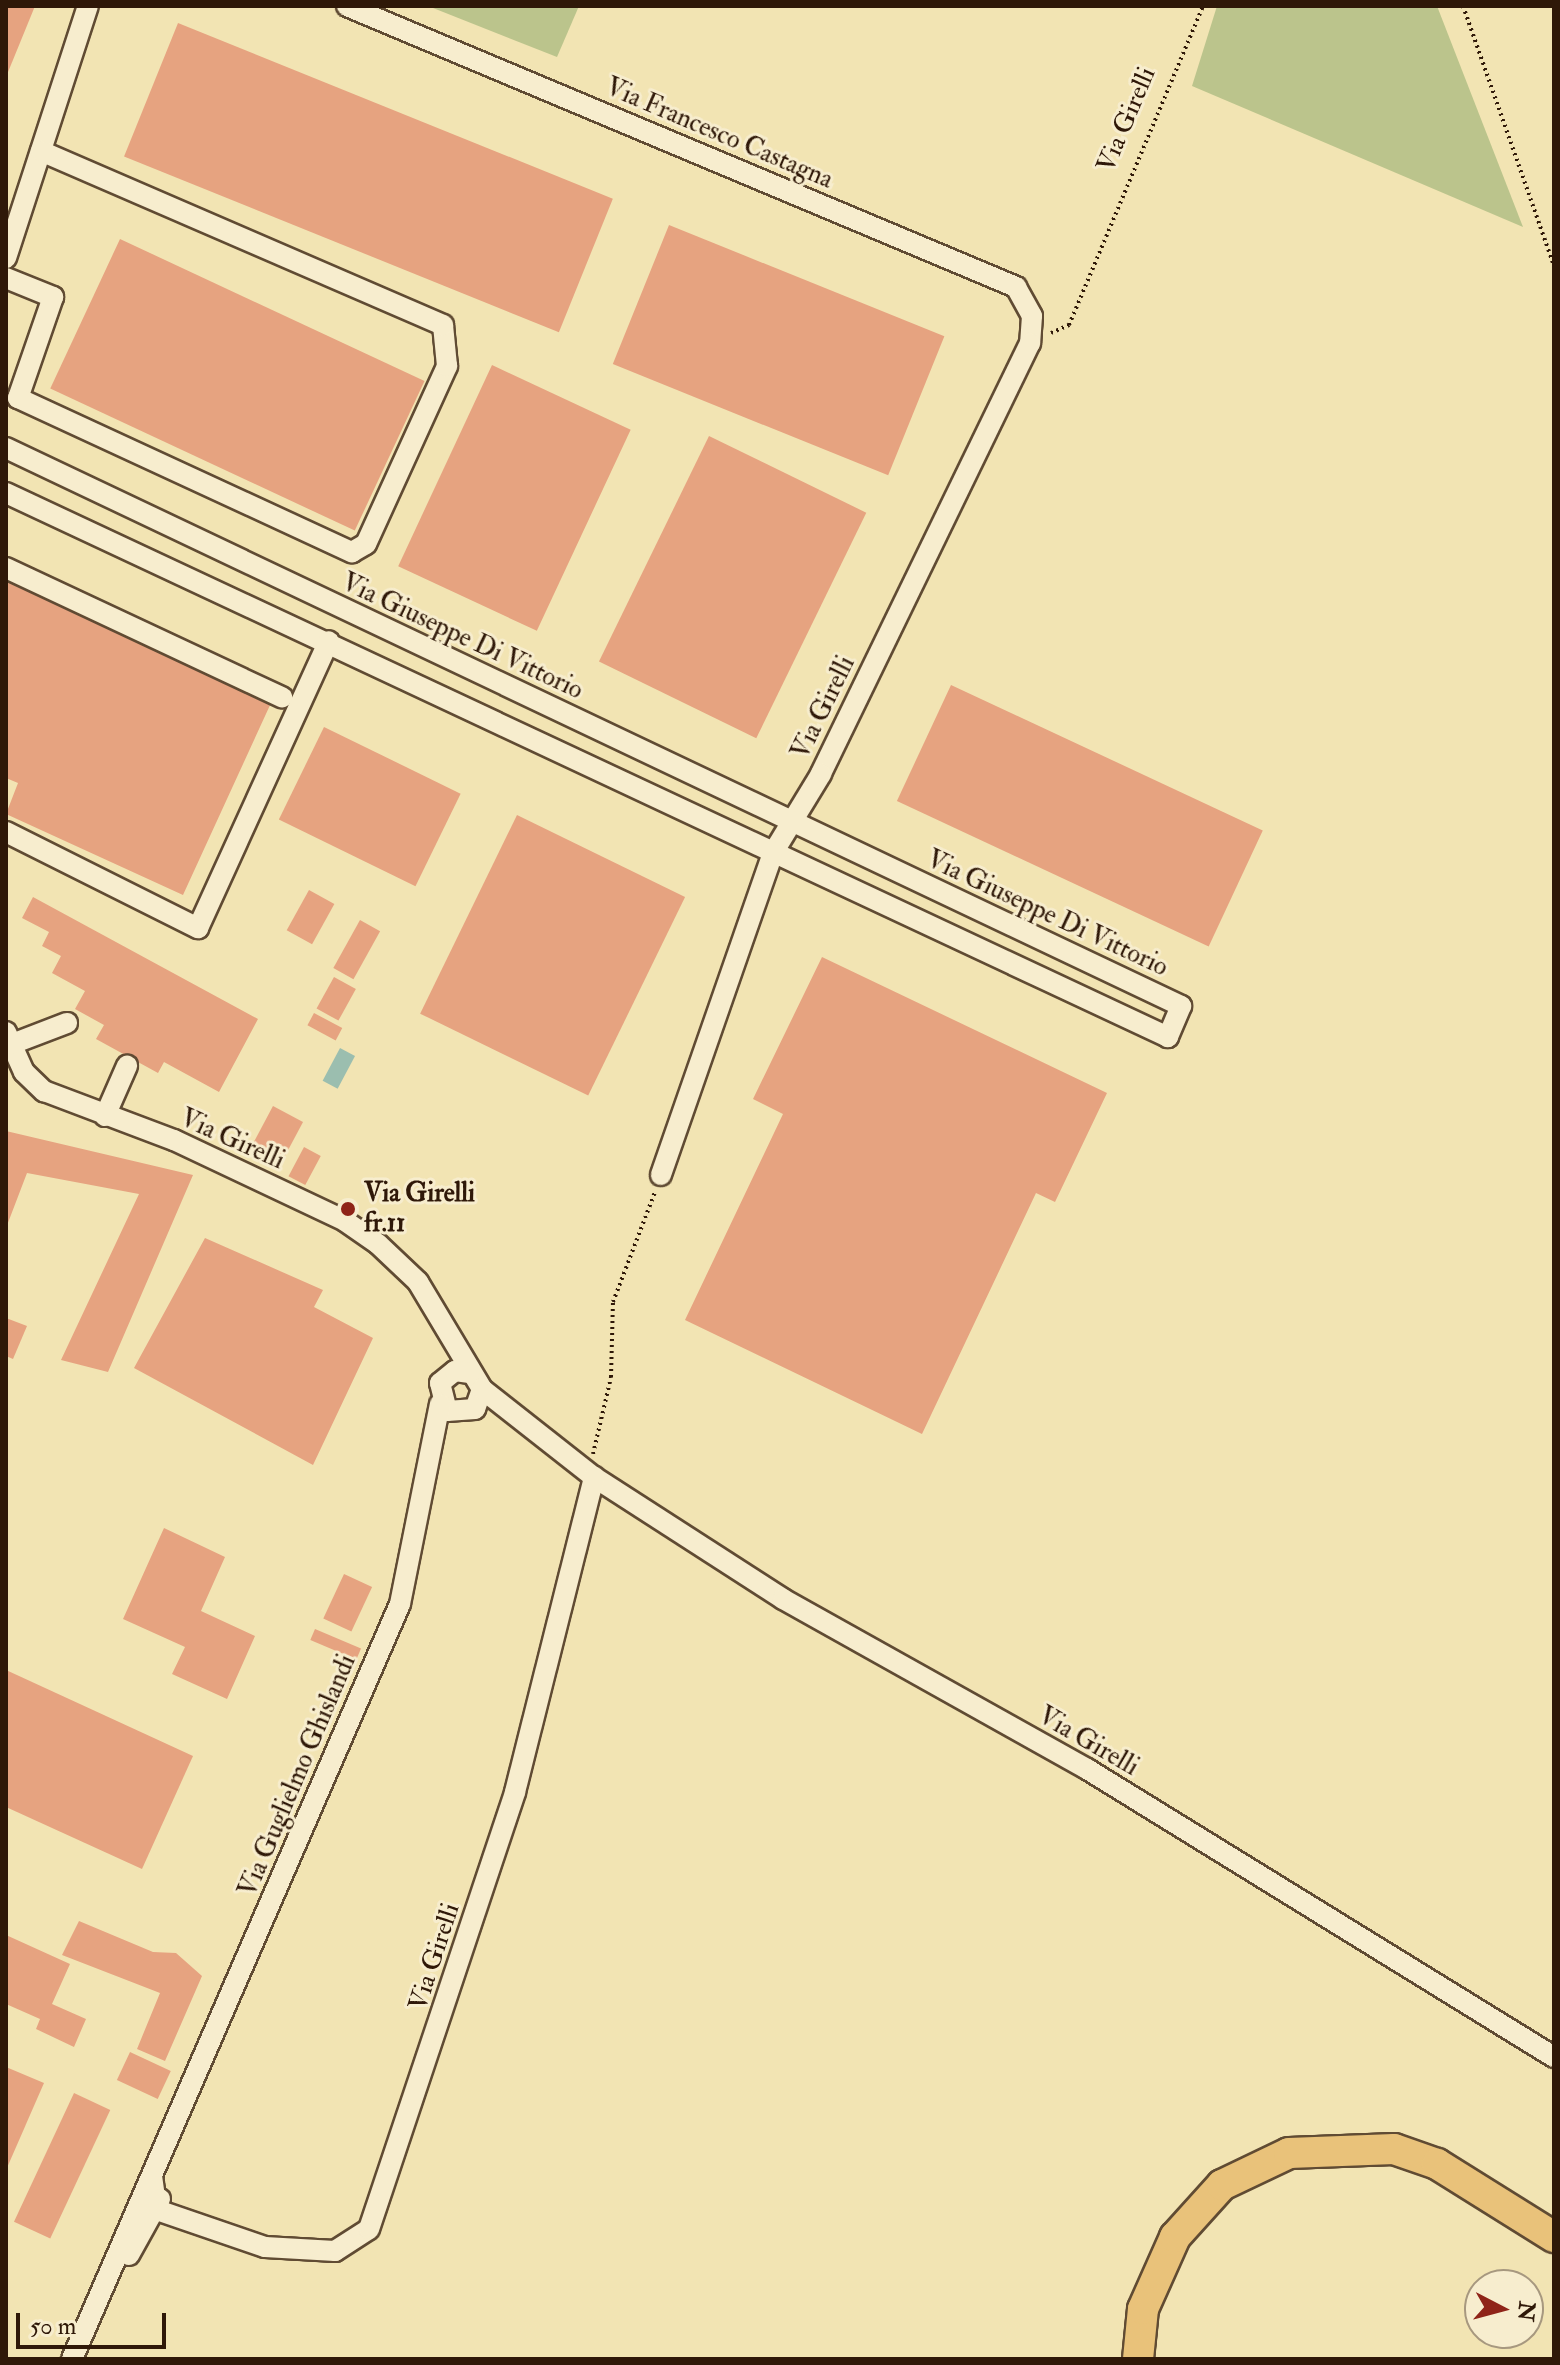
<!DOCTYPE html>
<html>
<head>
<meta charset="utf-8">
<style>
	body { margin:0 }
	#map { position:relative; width:1560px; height:2365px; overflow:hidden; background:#f2e4b3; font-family:"IM FELL Double Pica",serif }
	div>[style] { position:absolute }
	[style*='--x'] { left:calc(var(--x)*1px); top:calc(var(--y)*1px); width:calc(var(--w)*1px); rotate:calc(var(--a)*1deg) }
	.green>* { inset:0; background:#bbc48c }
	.water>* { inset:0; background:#9bbeaf; transform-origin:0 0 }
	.building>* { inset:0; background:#e6a380; transform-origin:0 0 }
	.path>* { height:4px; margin-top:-2px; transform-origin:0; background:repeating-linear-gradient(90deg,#2f1808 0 2px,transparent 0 6px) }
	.roads { filter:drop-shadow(2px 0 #604b33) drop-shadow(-2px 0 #604b33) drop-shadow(0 2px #604b33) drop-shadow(0 -2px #604b33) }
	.minor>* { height:20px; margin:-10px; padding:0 10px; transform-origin:10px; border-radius:10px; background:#f7edce }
	.highway>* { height:30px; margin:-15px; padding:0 15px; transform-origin:15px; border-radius:15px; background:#e9c27a }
	.dots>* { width:22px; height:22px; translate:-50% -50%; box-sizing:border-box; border:4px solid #f7edce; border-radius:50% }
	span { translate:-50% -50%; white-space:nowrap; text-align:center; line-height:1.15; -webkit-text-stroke:6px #f7edce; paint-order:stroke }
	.street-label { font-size:26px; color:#2f1808 }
	.poi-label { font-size:26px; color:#2f1808; font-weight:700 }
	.left { translate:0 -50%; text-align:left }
	.frame { position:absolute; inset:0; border:8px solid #2f1808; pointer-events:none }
	.north { position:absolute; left:1464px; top:2269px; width:80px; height:80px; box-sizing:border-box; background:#f7edce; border:2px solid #a7987f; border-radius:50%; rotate:96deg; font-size:22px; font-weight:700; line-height:32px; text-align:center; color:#2f1808 }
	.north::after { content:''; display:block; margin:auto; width:28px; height:36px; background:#8f2418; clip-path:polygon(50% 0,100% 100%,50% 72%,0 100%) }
	.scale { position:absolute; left:16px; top:2313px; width:150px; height:36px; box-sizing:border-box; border:4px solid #2f1808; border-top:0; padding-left:10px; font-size:24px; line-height:28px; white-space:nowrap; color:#2f1808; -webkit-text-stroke:6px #f7edce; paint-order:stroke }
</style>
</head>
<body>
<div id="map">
	<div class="green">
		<i style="clip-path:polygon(428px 6px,579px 6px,557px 57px)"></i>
		<i style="clip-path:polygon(1217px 6px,1437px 6px,1523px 227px,1192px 86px)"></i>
	</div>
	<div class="water">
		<i style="left:340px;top:1048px;width:17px;height:37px;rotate:28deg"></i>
	</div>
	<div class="building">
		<i style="clip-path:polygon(6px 6px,35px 6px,6px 77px)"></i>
		<i style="left:178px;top:23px;width:469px;height:144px;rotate:22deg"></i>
		<i style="left:669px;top:225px;width:297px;height:150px;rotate:22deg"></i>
		<i style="left:120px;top:239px;width:336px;height:165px;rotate:25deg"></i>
		<i style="left:492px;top:365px;width:153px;height:222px;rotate:25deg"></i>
		<i style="left:709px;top:436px;width:175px;height:251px;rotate:26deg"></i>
		<i style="clip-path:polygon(6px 581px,271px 703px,183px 895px,6px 814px,18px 783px,6px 778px)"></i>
		<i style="left:951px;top:685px;width:344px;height:128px;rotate:25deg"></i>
		<i style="left:324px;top:727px;width:152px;height:103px;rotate:26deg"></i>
		<i style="left:517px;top:815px;width:187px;height:221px;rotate:26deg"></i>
		<i style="left:309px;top:890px;width:29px;height:46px;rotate:29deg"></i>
		<i style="clip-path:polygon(33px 897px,258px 1019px,219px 1092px,164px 1062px,158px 1073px,96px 1039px,104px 1025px,75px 1009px,85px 991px,52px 973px,61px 956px,42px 946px,49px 932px,22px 918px)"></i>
		<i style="left:360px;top:920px;width:23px;height:55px;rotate:29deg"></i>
		<i style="clip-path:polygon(822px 957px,1107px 1093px,1055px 1202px,1036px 1193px,922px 1434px,685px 1320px,783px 1114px,753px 1099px)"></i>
		<i style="left:334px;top:977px;width:25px;height:36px;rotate:29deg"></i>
		<i style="left:314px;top:1013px;width:32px;height:14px;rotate:28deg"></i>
		<i style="left:273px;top:1106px;width:34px;height:51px;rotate:28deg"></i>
		<i style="clip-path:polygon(6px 1131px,193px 1175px,108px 1372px,61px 1360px,139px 1194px,27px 1173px,6px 1228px)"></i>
		<i style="left:304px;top:1147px;width:19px;height:33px;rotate:28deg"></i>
		<i style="clip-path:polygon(205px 1238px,323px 1290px,314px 1307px,373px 1338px,313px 1465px,134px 1368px)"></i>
		<i style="clip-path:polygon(6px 1318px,27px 1326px,13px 1359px,6px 1356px)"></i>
		<i style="clip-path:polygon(164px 1528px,225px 1557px,201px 1611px,255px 1636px,227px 1699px,172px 1674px,185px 1647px,123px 1619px)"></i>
		<i style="left:344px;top:1574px;width:31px;height:49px;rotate:25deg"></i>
		<i style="left:315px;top:1629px;width:50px;height:12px;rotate:23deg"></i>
		<i style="clip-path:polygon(6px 1670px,193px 1756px,142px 1869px,6px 1807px)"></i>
		<i style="clip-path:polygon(79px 1921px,153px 1952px,176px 1953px,202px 1976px,165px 2061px,137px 2049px,160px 1993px,62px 1955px)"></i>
		<i style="clip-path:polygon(6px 1935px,70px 1964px,52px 2004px,86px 2019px,74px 2047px,36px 2029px,40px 2019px,6px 2004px)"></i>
		<i style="left:130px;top:2052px;width:45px;height:31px;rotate:25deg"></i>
		<i style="clip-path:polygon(6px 2067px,44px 2083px,6px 2170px)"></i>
		<i style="left:74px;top:2093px;width:40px;height:142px;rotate:25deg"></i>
	</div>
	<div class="path">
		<i style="--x:1463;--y:6;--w:275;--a:70.7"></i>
		<i style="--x:1051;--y:333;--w:20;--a:-24"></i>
		<i style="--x:1069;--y:325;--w:346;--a:-67.2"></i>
		<i style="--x:593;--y:1454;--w:79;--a:-76.8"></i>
		<i style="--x:611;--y:1377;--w:75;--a:-88.5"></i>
		<i style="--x:613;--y:1302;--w:118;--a:-69.1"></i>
	</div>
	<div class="roads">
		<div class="minor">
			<i style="--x:347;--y:6;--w:726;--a:22.78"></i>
			<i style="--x:1016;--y:287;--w:33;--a:61"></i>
			<i style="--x:1032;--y:316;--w:27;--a:94"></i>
			<i style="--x:1030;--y:343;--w:479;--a:115.9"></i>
			<i style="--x:821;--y:774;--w:92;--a:121.3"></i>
			<i style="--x:773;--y:853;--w:341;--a:109.2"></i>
			<i style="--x:6;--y:258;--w:265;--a:-72"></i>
			<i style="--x:6;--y:278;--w:51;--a:22"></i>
			<i style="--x:53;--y:297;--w:107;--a:109.1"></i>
			<i style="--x:18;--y:398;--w:368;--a:24.8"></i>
			<i style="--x:352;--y:552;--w:16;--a:-30"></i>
			<i style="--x:366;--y:544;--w:196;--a:-65.5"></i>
			<i style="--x:447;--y:366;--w:41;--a:-95.6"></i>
			<i style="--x:443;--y:325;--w:438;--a:-156.6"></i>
			<i style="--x:6;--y:448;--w:1301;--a:25.4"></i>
			<i style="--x:1181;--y:1006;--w:34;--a:113"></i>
			<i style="--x:1168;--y:1037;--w:1283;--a:-154.91"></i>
			<i style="--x:6;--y:568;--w:305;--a:25.1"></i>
			<i style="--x:6;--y:832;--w:215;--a:26.6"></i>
			<i style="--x:198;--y:928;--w:315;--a:-65.5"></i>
			<i style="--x:6;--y:1032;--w:44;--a:65.8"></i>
			<i style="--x:24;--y:1072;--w:28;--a:44"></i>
			<i style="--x:44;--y:1091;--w:139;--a:20.7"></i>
			<i style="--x:174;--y:1140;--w:189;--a:25.3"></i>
			<i style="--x:345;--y:1221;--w:40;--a:34.9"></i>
			<i style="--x:378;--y:1244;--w:55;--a:43.5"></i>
			<i style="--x:418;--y:1282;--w:125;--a:59.1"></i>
			<i style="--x:482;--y:1389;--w:21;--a:109"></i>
			<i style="--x:475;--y:1409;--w:28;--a:176"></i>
			<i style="--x:447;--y:1411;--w:29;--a:-104"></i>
			<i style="--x:440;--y:1383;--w:19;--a:-39"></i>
			<i style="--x:455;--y:1371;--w:15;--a:8"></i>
			<i style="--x:12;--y:1044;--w:59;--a:-20.9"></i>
			<i style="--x:105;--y:1116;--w:55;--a:-66.3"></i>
			<i style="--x:482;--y:1389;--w:142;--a:38.2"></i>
			<i style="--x:594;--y:1477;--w:225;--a:32.8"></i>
			<i style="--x:783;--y:1599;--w:348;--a:29.2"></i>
			<i style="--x:1087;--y:1769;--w:549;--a:31.66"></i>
			<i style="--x:152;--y:2176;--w:34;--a:82"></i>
			<i style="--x:157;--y:2210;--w:114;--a:18.9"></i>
			<i style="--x:265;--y:2247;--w:70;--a:3.3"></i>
			<i style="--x:335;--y:2251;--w:40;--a:-32.9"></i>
			<i style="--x:369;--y:2229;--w:461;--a:-71.5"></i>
			<i style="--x:515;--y:1792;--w:325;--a:-75.9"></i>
			<i style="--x:129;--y:2255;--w:64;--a:-61"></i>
			<i style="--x:72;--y:2359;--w:823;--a:-66.52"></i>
			<i style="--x:400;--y:1604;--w:204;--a:-78.7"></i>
		</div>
		<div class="highway">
			<i style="--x:1138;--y:2359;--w:50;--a:-84.3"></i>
			<i style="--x:1143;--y:2309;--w:79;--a:-66"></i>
			<i style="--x:1175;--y:2237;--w:70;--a:-47.9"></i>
			<i style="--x:1222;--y:2185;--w:74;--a:-25.5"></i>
			<i style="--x:1289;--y:2153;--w:105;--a:-2.2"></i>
			<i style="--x:1394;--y:2149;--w:46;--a:19.2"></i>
			<i style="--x:1437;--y:2164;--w:138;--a:32"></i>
		</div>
	</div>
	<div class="dots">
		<i style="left:348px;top:1209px;background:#8f2418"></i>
	</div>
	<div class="street-label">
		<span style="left:1127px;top:120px;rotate:-67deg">Via Girelli</span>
		<span style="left:719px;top:134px;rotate:23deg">Via Francesco Castagna</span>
		<span style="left:462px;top:637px;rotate:25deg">Via Giuseppe Di Vittorio</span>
		<span style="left:824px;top:708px;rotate:-64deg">Via Girelli</span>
		<span style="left:1047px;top:914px;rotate:25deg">Via Giuseppe Di Vittorio</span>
		<span style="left:232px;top:1140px;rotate:24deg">Via Girelli</span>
		<span style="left:1088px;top:1742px;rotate:30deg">Via Girelli</span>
		<span style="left:298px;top:1776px;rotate:-67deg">Via Guglielmo Ghislandi</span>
		<span style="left:435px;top:1957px;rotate:-72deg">Via Girelli</span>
	</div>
	<div class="poi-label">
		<span class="left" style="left:364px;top:1209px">Via Girelli<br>fr.11</span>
	</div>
	<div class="frame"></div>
	<div class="north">N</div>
	<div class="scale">50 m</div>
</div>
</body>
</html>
